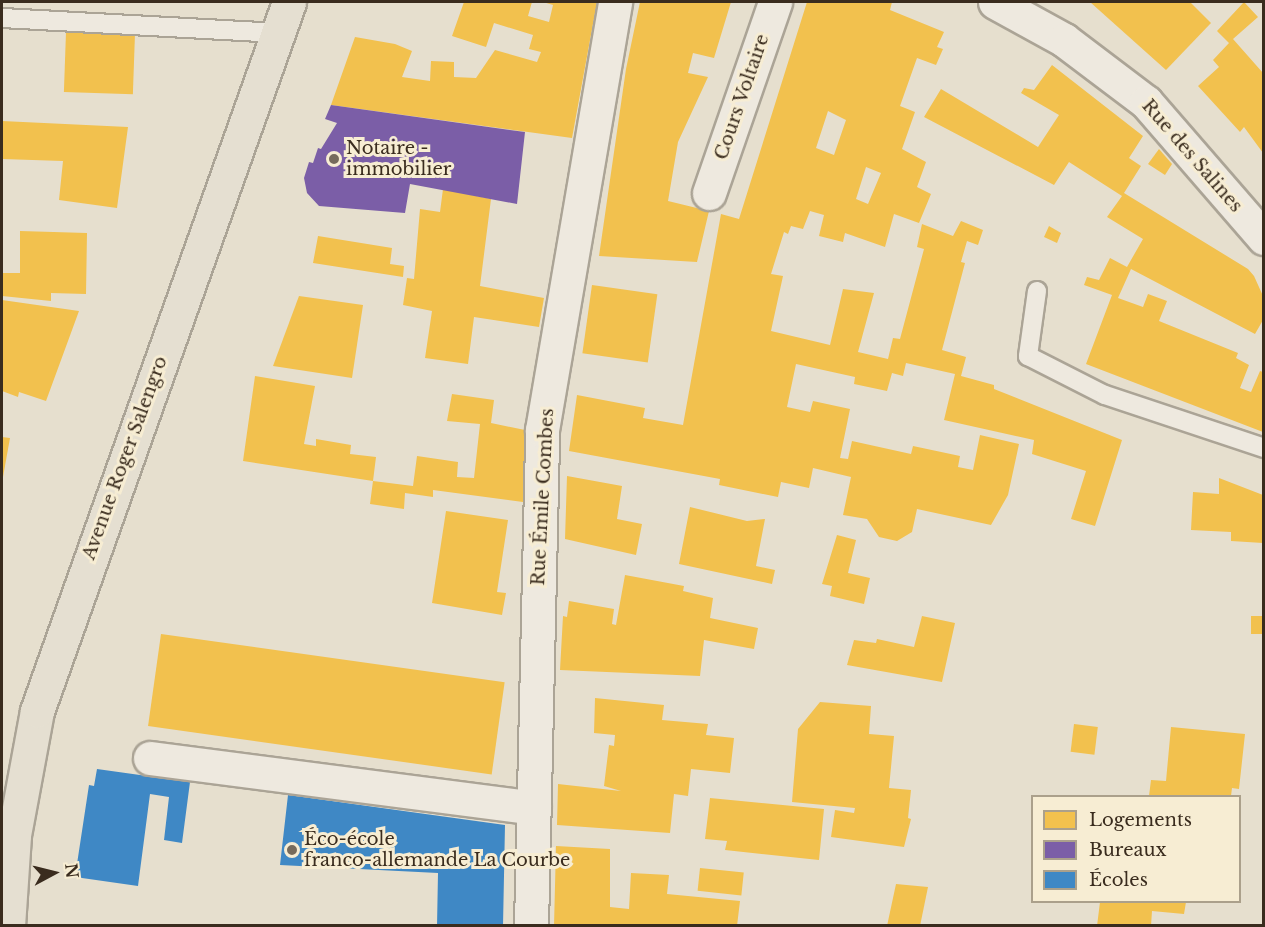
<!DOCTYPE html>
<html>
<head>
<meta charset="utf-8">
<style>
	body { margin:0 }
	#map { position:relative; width:1265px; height:927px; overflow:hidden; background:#e6dfce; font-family:"Libre Baskerville",serif }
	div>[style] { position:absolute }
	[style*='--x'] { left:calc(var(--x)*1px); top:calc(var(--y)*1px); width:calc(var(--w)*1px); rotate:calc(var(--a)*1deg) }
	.homes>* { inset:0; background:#f2c14e; transform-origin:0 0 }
	.offices>* { inset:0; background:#7b5ea7 }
	.schools>* { inset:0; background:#3f88c5 }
	.roads { filter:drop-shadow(2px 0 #aba496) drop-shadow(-2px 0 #aba496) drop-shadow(0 2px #aba496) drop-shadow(0 -2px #aba496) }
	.service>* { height:18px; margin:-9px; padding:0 9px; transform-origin:9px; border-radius:9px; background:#eee9df }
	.minor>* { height:33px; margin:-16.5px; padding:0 16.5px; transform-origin:16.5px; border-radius:16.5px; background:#eee9df }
	.primary>* { height:33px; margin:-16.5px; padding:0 16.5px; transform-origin:16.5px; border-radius:16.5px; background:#e5dfd1 }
	.dots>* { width:16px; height:16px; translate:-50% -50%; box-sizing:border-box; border:3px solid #f7edd3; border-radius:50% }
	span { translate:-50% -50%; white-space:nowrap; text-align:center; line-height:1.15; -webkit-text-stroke:6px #f7edd3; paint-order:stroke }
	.street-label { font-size:18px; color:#3a2c1e }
	.poi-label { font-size:18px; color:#3a2c1e }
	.left { translate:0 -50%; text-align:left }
	.frame { position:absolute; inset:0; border:3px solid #3a2c1e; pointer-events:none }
	.legend { position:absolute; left:1031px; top:795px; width:210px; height:108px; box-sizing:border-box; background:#f7edd3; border:2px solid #aba08b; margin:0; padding:8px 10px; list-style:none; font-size:18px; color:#3a2c1e }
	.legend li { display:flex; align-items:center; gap:12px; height:30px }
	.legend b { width:30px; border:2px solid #aba08b }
	.north { position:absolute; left:24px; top:843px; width:60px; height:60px; -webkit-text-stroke:4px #f7edd3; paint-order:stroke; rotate:83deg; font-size:16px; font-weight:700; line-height:24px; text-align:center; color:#3a2c1e }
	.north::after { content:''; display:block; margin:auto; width:21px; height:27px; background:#3a2c1e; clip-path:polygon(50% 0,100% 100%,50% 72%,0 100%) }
</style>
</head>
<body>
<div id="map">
	<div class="homes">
		<i style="clip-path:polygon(464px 2px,532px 2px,528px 16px,549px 22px,553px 5px,543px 2px,597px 2px,572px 138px,331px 105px,355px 37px,395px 44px,412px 51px,402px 77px,430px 81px,431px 61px,454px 62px,454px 77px,476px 78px,495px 50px,537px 62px,541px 52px,529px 49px,533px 35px,494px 23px,486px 47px,452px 36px)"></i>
		<i style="clip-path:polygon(640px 2px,731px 2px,714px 58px,693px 53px,688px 73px,708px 77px,678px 142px,668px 201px,709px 211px,697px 262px,599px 256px,626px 69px)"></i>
		<i style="clip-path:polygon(evenodd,807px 2px,892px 2px,890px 10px,944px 32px,937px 47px,943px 49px,936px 65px,917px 58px,900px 106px,915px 112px,902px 149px,926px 162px,917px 187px,931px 194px,919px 223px,894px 214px,885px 247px,845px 233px,843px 242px,819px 236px,824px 215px,810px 211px,803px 229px,791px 226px,788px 234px,784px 232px,771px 274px,783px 276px,771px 331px,830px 345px,843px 289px,874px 293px,858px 352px,888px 359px,893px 338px,900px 339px,924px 249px,917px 247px,922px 224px,953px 236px,961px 221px,983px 230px,978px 245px,967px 241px,961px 262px,965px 263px,942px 350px,966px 357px,961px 376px,994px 385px,994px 389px,1122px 440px,1095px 526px,1071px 519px,1086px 471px,1032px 454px,1034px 440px,944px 420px,955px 374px,906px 363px,903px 376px,892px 373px,887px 391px,854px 384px,855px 377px,796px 364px,787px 407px,810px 412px,813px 401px,850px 409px,840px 458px,848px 459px,852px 441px,911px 454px,913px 446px,960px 456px,958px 467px,973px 470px,980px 435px,1019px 444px,1008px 495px,991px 525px,917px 509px,912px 532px,897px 541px,879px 537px,867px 519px,843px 515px,851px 477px,813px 468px,809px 488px,781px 482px,778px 497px,719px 485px,720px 479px,569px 451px,577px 395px,645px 408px,643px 418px,683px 425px,721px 214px,739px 219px,807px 2px,828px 111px,846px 120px,834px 155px,816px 148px,828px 111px,807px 2px,866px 167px,881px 173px,868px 204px,856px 199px,866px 167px)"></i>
		<i style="clip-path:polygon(1090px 2px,1190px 2px,1211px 23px,1166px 70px)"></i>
		<i style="clip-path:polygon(1244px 2px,1258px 17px,1233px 39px,1263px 73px,1263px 153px,1244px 127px,1240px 132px,1198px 86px,1219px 67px,1213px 60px,1229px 43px,1217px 31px)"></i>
		<i style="left:66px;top:32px;width:69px;height:60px;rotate:2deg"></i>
		<i style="clip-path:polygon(1052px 65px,1143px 136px,1129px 158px,1141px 166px,1124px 193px,1248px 269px,1254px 276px,1263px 296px,1263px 320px,1255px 334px,1131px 269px,1118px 298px,1143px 307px,1148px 294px,1167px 301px,1159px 321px,1238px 353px,1236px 358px,1249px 365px,1240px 388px,1251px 392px,1260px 371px,1263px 372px,1263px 432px,1086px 364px,1112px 295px,1084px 285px,1087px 277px,1099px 280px,1110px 258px,1127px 267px,1143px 239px,1107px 217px,1122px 196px,1069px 162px,1054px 185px,924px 117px,941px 89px,1038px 147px,1059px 115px,1021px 93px,1024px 88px,1034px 90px)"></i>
		<i style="clip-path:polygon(2px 121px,128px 127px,117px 208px,59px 200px,63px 161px,2px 159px)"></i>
		<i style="clip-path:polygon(1159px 149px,1172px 164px,1165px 175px,1148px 164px)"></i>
		<i style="clip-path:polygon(443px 189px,491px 199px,480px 286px,544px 298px,539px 327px,474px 317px,468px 364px,425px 358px,432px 311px,403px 305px,407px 278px,414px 279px,420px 209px,440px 212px)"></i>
		<i style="clip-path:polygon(1049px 226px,1061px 233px,1057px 243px,1044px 237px)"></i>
		<i style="clip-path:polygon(20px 231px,87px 233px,86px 294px,51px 293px,51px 301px,2px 296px,2px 273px,20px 273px)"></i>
		<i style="clip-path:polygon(318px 236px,392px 248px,390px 264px,404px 266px,403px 277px,313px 263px)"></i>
		<i style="left:592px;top:285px;width:66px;height:69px;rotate:8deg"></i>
		<i style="clip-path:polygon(299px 296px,363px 305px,352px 378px,273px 366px)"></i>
		<i style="clip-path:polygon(2px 300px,79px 311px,46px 401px,19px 392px,18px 397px,2px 391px)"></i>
		<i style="clip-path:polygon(255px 376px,315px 386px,304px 444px,316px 446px,316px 439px,351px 445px,350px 454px,376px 457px,373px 481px,243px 461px)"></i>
		<i style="clip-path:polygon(452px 394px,494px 400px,491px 423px,525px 430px,523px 502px,433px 490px,433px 497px,405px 493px,404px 509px,370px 504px,373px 481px,413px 486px,417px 456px,458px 462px,457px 477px,474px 478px,480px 424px,447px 421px)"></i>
		<i style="clip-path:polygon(2px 437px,10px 438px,3px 477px,2px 477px)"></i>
		<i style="clip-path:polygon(567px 476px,622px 486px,617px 519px,642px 524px,636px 555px,565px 539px)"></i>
		<i style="clip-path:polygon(1219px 478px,1263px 495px,1263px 543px,1231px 541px,1231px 532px,1191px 530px,1193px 492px,1219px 494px)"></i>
		<i style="clip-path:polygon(690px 507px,747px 521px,765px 519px,756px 566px,775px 570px,772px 584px,679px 564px)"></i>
		<i style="clip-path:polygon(446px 511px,508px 520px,497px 592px,506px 593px,502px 615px,432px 603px)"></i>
		<i style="clip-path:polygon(837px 535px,856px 540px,848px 573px,870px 578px,864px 604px,830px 596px,832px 586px,822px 584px)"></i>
		<i style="clip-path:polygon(625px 575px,684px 586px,683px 591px,713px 598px,710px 618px,758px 628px,754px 649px,704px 640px,700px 676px,560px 670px,563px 616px,567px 617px,569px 601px,614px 609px,612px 624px,616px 625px)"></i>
		<i style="clip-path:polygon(922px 616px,955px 623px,942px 682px,847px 665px,854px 640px,876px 643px,877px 639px,914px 647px)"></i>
		<i style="left:1251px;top:616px;width:12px;height:18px"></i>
		<i style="left:161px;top:634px;width:347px;height:93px;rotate:8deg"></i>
		<i style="clip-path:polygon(595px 698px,664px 705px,662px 720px,708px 724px,706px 735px,734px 738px,730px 773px,691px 769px,688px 796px,674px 794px,670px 833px,557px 825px,558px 784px,621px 791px,604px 786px,609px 745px,614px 746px,615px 735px,594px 733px)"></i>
		<i style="clip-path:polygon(820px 702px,871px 706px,869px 734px,894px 736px,889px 788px,911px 790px,908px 818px,911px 819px,904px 847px,831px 837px,835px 810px,854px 813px,855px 808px,792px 802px,798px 729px)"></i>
		<i style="left:1074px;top:724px;width:24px;height:28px;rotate:7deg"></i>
		<i style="clip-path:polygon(1171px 727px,1245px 734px,1239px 789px,1232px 788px,1231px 796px,1149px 796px,1151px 780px,1166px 781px)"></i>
		<i style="clip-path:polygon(710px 798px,824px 809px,819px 860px,725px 850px,727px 841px,705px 839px)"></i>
		<i style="clip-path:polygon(556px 846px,610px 849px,610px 907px,629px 909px,631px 873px,669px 875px,667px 894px,740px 901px,737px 926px,554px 926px)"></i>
		<i style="left:700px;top:868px;width:44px;height:23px;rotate:6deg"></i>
		<i style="clip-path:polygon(896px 884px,928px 887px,920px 926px,887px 926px)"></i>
		<i style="clip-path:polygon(1100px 902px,1186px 902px,1184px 914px,1152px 911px,1151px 926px,1097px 926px)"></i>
	</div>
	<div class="offices">
		<i style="clip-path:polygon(331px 105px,525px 132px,517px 204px,410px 184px,405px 213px,319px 206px,307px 193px,304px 178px,309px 162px,313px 163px,318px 148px,321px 149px,337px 123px,325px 119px)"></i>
	</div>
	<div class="schools">
		<i style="clip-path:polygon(97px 769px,190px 782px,182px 843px,164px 840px,169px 797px,150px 794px,138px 886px,75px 877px,89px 785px,94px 786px)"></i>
		<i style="clip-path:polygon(288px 795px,505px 825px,503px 926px,437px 926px,438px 873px,280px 865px)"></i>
	</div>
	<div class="roads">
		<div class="service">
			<i style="--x:2;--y:18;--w:275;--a:3.1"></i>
			<i style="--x:1037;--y:291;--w:66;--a:97.9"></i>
			<i style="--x:1028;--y:356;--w:86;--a:26.9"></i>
			<i style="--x:1105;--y:395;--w:168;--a:18.4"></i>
		</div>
		<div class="minor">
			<i style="--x:995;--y:2;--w:79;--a:28.8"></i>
			<i style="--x:1064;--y:40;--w:103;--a:37.1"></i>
			<i style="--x:1146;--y:102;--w:180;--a:49.1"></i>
			<i style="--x:709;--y:193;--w:202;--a:-70.9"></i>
			<i style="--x:150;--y:758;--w:387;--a:7.4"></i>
			<i style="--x:531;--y:926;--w:496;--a:-88.7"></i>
			<i style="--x:542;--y:430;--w:434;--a:-80.3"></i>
		</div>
		<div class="primary">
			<i style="--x:8;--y:926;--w:91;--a:-86.2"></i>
			<i style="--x:14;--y:835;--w:126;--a:-79.5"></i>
			<i style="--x:37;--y:711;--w:752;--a:-70.43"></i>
		</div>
	</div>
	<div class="dots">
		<i style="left:334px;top:159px;background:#766b5c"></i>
		<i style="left:292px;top:850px;background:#766b5c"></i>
	</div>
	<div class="street-label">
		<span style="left:742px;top:97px;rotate:-71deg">Cours Voltaire</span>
		<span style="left:1192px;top:156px;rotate:49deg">Rue des Salines</span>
		<span style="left:125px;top:458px;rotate:-70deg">Avenue Roger Salengro</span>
		<span style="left:543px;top:497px;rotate:-87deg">Rue Émile Combes</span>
	</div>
	<div class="poi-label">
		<span class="left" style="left:346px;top:159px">Notaire -<br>immobilier</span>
		<span class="left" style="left:304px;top:850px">Éco-école<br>franco-allemande La Courbe</span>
	</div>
	<div class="frame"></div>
	<ul class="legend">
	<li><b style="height:16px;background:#f2c14e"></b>Logements</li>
	<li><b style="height:16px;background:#7b5ea7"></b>Bureaux</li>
	<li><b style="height:16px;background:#3f88c5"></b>Écoles</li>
	</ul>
	<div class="north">N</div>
</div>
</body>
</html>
